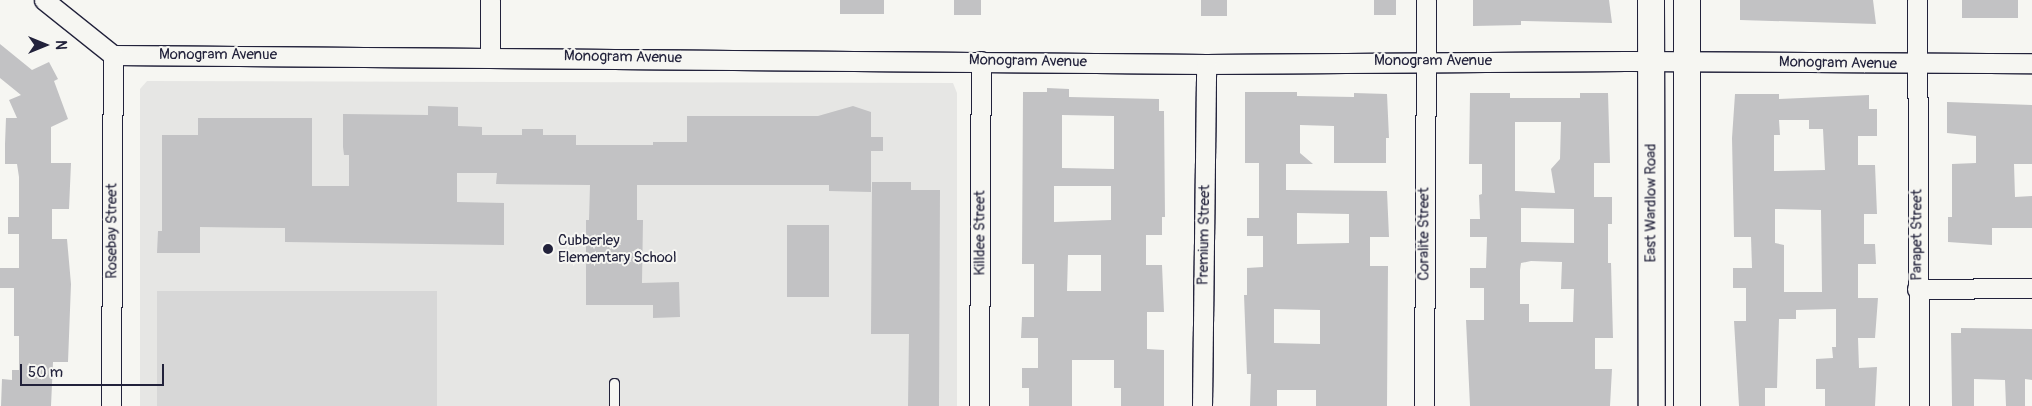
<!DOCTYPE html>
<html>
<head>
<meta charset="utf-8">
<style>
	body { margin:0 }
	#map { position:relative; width:2032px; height:406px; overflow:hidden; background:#f6f6f2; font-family:Pangolin,sans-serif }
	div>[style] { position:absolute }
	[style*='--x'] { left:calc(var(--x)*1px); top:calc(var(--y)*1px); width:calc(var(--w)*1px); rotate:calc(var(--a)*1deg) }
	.built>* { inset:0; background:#e6e6e4 }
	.green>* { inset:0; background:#d7d7d7; transform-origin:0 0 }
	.building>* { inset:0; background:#c2c2c4; transform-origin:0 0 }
	.roads { filter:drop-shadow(1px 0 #22223b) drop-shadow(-1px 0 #22223b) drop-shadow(0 1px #22223b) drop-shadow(0 -1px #22223b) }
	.lane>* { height:9px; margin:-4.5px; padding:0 4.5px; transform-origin:4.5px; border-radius:4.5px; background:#f6f6f2 }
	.street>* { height:19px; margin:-9.5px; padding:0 9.5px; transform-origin:9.5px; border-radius:9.5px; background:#f6f6f2 }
	.secondary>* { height:26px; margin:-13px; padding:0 13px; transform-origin:13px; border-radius:13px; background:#f6f6f2 }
	.dots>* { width:14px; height:14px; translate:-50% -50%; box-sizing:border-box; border:2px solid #f6f6f2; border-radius:50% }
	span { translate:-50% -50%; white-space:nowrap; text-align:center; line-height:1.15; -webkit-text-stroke:4px #f6f6f2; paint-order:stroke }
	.street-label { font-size:15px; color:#22223b }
	.poi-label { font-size:15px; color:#22223b }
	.left { translate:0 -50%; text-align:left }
	.north { position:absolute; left:20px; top:20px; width:50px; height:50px; -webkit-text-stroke:4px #f6f6f2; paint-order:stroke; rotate:90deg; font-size:14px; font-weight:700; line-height:20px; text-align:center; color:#22223b }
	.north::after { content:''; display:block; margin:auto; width:18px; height:22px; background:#22223b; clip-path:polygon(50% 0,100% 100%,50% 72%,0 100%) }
	.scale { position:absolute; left:20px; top:364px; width:144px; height:22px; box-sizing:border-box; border:2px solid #22223b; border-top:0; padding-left:6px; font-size:15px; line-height:18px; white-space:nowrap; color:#22223b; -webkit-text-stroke:4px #f6f6f2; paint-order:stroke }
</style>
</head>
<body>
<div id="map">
	<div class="built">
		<i style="clip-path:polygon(147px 81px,953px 83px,957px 93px,957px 406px,140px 406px,140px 89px)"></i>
	</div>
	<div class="green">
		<i style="left:157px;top:291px;width:280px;height:115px"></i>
	</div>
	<div class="building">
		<i style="left:840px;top:0;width:44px;height:14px"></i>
		<i style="left:954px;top:0;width:27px;height:15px"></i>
		<i style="left:1201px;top:0;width:26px;height:16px"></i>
		<i style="left:1374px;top:0;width:22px;height:15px"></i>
		<i style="clip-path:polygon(1473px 0,1609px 0,1612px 23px,1521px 21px,1521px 25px,1473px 26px)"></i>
		<i style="clip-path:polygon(1740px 0,1873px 0,1876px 24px,1740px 20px)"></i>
		<i style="left:1962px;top:0;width:56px;height:18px"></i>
		<i style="clip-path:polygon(0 44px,32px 70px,49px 62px,58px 79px,54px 81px,68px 119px,51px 127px,51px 163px,71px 163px,69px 209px,52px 209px,52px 239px,67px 239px,71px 284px,68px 362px,53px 362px,51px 406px,1px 406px,2px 379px,12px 380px,12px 370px,19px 370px,19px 336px,14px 336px,14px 288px,0 288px,0 268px,19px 268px,19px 234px,8px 234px,8px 217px,19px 217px,19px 177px,17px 164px,5px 164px,5px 144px,6px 118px,17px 118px,9px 100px,21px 95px,0 78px)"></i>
		<i style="clip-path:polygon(evenodd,1047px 88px,1069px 89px,1069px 97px,1159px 99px,1159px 111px,1164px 111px,1165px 217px,1162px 217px,1162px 235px,1146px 235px,1146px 265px,1162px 265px,1164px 312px,1147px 312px,1147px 349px,1164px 350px,1164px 406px,1121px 406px,1121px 388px,1114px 388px,1114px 360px,1072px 360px,1072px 406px,1029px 406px,1029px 388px,1022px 388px,1022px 368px,1038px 368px,1038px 338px,1021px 338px,1022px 317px,1034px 317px,1034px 264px,1022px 264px,1023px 92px,1047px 92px,1047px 88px,1062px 115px,1114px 116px,1114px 169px,1062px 168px,1062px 115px,1047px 88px,1054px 186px,1111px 186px,1111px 220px,1054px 222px,1054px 186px,1047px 88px,1068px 255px,1101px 255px,1101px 291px,1067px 291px,1068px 255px)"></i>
		<i style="clip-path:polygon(evenodd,1245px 92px,1297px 92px,1297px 96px,1354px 97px,1354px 93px,1387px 94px,1389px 138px,1386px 138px,1386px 163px,1334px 163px,1334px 126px,1300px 125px,1300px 153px,1313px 164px,1286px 164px,1286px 190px,1387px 191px,1389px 237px,1370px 237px,1370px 266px,1388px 266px,1387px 406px,1316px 406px,1316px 390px,1277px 390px,1277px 406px,1250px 406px,1251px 374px,1247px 374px,1244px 295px,1247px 295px,1247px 268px,1263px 267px,1263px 236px,1247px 236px,1247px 218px,1259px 218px,1259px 163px,1245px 163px,1245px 92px,1297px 213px,1349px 214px,1349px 243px,1297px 244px,1297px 213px,1245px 92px,1274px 309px,1320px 310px,1320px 344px,1274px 343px,1274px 309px)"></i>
		<i style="clip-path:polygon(evenodd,1470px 93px,1510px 93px,1510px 98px,1580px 98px,1580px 93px,1608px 93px,1610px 163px,1594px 163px,1594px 197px,1612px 197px,1612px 224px,1608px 224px,1608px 263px,1611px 263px,1613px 338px,1595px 338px,1595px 369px,1612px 369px,1610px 406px,1470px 406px,1466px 320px,1484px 320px,1484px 288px,1470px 288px,1470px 268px,1486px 268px,1487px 237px,1470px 237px,1470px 219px,1480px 219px,1479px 195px,1482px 194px,1482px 164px,1469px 164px,1470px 93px,1515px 122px,1561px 122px,1560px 159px,1551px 169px,1555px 193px,1515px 191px,1515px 122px,1470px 93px,1521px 208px,1574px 209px,1574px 243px,1521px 242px,1521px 208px,1470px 93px,1531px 261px,1562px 262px,1561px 289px,1574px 289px,1573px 322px,1529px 322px,1529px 304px,1520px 304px,1520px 270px,1521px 263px,1531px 261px)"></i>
		<i style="clip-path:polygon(evenodd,1735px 94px,1779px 94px,1779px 99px,1869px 95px,1869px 109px,1877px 109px,1877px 136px,1858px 136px,1858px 165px,1875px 165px,1877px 214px,1864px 214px,1864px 244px,1875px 244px,1876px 264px,1858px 264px,1858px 298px,1878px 298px,1875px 338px,1858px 338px,1859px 368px,1877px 367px,1875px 406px,1825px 406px,1825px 389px,1816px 389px,1816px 359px,1833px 358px,1832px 347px,1836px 347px,1836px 309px,1796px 310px,1796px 319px,1779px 319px,1777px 388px,1765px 388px,1765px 406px,1739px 406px,1734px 321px,1746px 321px,1746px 288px,1733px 288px,1733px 268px,1752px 268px,1751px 237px,1734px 237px,1732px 138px,1735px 94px,1779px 120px,1809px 120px,1809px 129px,1823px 129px,1825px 170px,1774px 171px,1774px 135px,1780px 135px,1779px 120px,1735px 94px,1775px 209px,1821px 210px,1822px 292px,1784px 292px,1784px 245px,1775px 243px,1775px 209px)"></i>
		<i style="clip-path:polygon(1947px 102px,2032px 105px,2032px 164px,2014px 164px,2015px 197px,2032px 196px,2032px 228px,1992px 228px,1992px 245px,1948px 242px,1948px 217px,1952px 217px,1952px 164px,1976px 163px,1976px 136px,1947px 133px)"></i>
		<i style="clip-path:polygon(428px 106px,458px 107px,458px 126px,482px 127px,482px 135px,522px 135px,522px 129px,543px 129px,543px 135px,576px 135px,576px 145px,653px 145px,653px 142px,687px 142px,687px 116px,818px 116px,853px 106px,871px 112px,871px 137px,883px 137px,883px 151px,871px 151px,871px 192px,829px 191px,829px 185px,637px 185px,637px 220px,643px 220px,642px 283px,679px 282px,680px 317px,653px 318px,653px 305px,586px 305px,586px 220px,589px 220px,590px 185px,496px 184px,497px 173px,457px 173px,457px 202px,504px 203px,504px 245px,285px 242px,285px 228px,200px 227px,200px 253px,157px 253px,158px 231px,162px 231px,162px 135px,198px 135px,198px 118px,312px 118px,312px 186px,349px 186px,349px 155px,344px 155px,343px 147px,343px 114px,428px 115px)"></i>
		<i style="clip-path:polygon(872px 182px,911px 182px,911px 190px,940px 190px,939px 406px,908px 406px,909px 334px,871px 334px)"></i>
		<i style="left:787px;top:225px;width:42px;height:72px"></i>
		<i style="clip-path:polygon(1961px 328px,2032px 329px,2032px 380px,2025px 379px,2025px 406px,2006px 406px,2005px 380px,1974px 379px,1974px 406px,1952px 406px,1951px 333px,1961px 333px)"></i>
	</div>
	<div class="roads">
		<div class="lane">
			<i style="--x:614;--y:383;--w:23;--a:90"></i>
		</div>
		<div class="street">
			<i style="--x:44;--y:0;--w:88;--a:38.6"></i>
			<i style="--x:113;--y:55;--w:1093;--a:0.47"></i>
			<i style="--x:1206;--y:64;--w:420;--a:-0.4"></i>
			<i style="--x:1626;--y:61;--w:406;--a:0.3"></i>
			<i style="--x:1917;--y:0;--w:406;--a:89.7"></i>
			<i style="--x:490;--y:56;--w:56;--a:-90"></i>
			<i style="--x:1917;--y:289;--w:115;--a:-0.5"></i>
			<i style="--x:111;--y:406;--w:351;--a:-89.7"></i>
			<i style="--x:979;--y:406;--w:345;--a:-89.7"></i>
			<i style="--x:1202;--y:406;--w:342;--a:-89.3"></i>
			<i style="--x:1424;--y:406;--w:406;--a:-89.7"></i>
		</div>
		<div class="secondary">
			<i style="--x:1651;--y:0;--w:406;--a:89.9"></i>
			<i style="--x:1687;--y:406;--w:406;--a:-90"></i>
		</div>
	</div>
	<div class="dots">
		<i style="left:548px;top:249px;background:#22223b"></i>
	</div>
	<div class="street-label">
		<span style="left:218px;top:55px">Monogram Avenue</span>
		<span style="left:623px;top:57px;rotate:1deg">Monogram Avenue</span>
		<span style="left:1028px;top:61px;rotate:1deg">Monogram Avenue</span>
		<span style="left:1433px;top:61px">Monogram Avenue</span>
		<span style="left:1838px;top:63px;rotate:1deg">Monogram Avenue</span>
		<span style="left:1651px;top:203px;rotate:-90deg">East Wardlow Road</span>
		<span style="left:112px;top:231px;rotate:-90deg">Rosebay Street</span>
		<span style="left:980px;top:233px;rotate:-90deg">Killdee Street</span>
		<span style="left:1424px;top:234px;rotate:-90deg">Coralite Street</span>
		<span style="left:1204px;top:235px;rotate:-89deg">Premium Street</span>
		<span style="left:1917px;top:235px;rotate:-90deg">Parapet Street</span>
	</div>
	<div class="poi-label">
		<span class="left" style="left:558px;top:249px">Cubberley<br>Elementary School</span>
	</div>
	<div class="north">N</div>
	<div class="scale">50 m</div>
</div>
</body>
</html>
